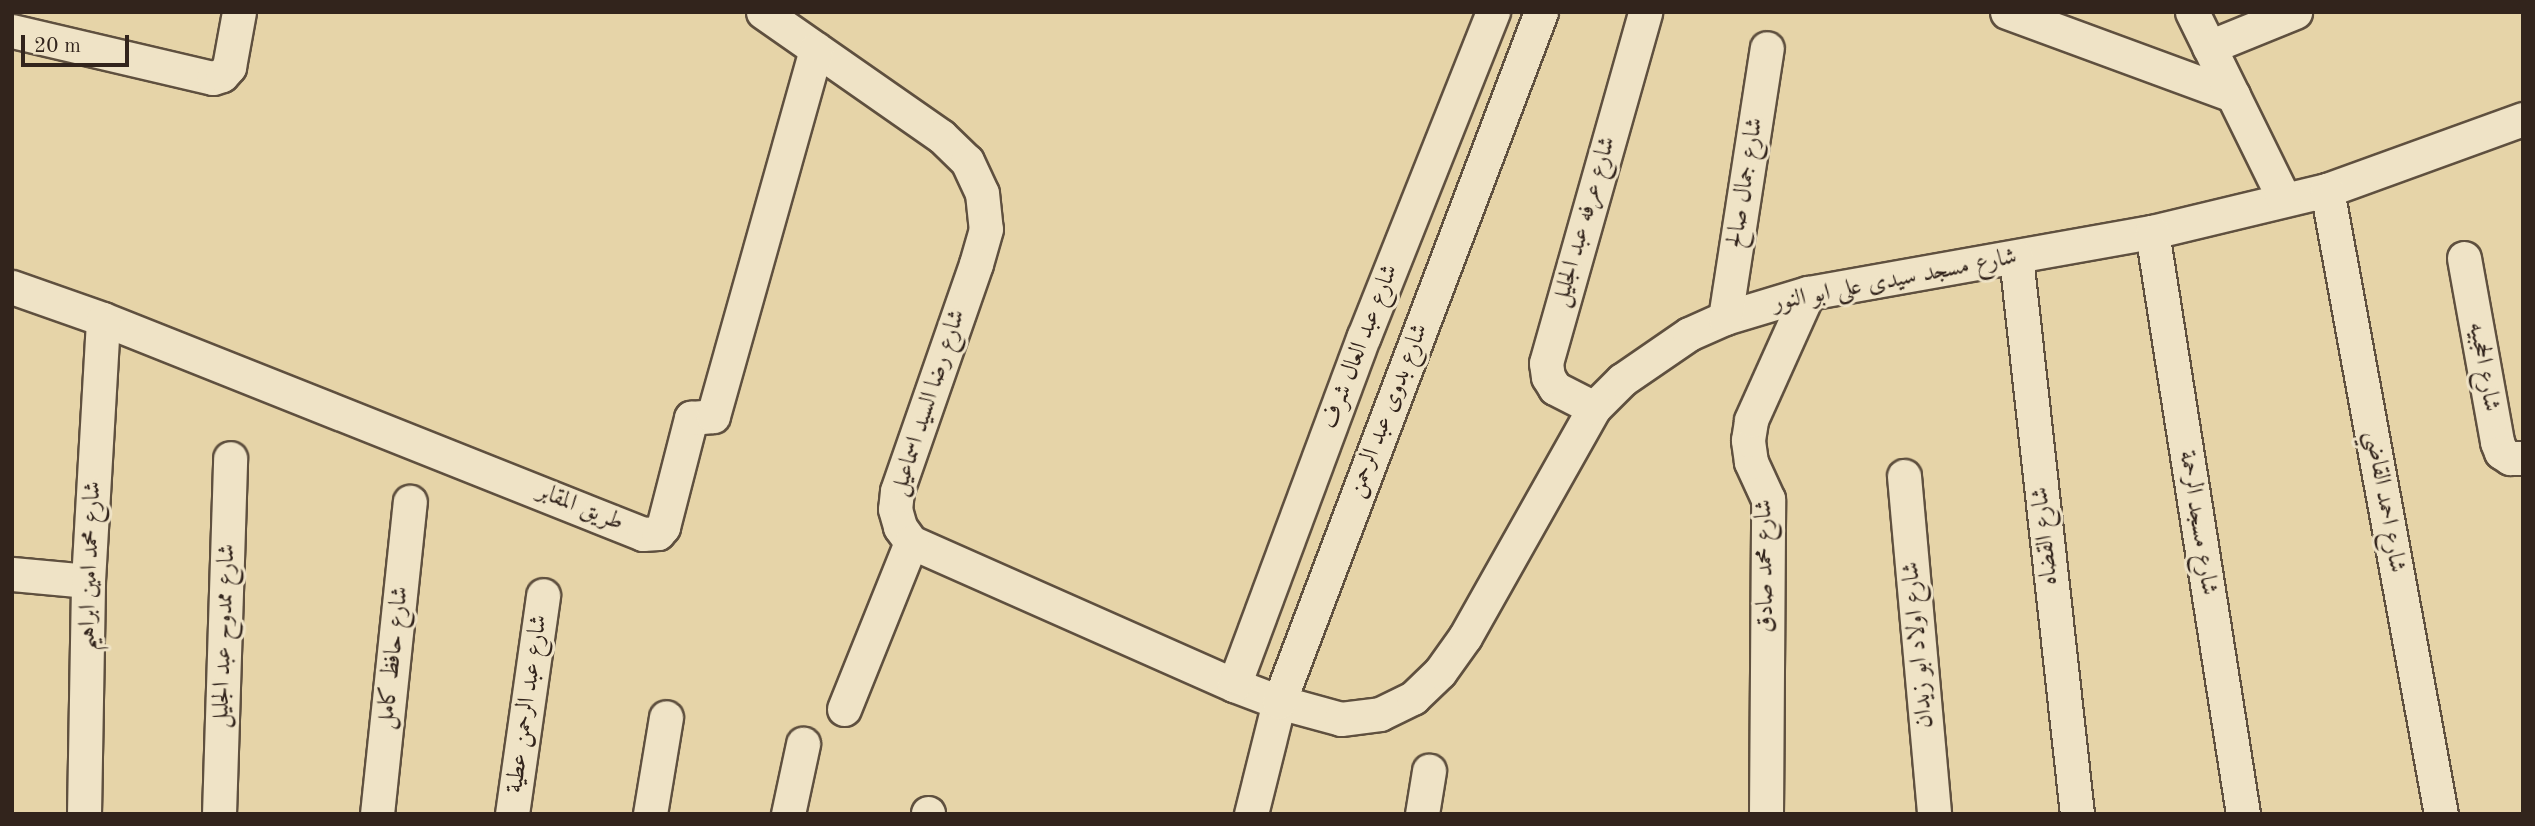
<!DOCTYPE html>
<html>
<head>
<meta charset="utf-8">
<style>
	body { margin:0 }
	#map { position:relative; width:2535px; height:826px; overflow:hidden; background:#e6d4a8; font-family:"Old Standard TT",Amiri,serif }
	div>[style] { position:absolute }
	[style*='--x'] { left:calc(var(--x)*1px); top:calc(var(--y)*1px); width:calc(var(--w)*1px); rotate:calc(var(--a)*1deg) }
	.roads { filter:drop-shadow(2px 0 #5f503f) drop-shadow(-2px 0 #5f503f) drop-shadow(0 2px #5f503f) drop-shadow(0 -2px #5f503f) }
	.minor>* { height:33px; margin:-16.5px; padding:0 16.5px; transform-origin:16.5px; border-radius:16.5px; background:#efe3c6 }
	span { translate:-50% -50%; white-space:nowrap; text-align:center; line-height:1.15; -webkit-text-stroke:6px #efe3c6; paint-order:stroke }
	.street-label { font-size:24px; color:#32241c }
	.frame { position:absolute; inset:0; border:14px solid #32241c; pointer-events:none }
	.scale { position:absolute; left:21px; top:35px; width:108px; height:32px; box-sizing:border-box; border:4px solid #32241c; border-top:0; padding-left:9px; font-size:21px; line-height:24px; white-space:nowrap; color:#32241c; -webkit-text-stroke:5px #efe3c6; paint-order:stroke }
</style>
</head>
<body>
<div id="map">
	<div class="roads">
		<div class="minor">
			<i style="--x:763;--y:12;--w:217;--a:34.9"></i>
			<i style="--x:941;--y:136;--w:36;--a:44"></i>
			<i style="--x:967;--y:161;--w:35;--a:65"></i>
			<i style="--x:982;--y:193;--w:36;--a:84"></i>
			<i style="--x:986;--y:229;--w:36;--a:106"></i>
			<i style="--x:976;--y:264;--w:240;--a:109.2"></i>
			<i style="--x:897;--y:491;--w:18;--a:96"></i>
			<i style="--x:895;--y:509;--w:19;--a:74"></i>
			<i style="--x:900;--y:527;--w:19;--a:54"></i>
			<i style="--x:911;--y:542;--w:353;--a:23.9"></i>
			<i style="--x:1234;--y:685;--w:48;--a:20.7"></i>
			<i style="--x:1279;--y:702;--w:64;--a:15.3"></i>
			<i style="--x:1341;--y:719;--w:39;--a:-7"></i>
			<i style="--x:1380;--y:714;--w:37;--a:-26"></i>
			<i style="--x:1413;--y:698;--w:37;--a:-44"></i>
			<i style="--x:1440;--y:672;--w:43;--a:-54.5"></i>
			<i style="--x:1465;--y:637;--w:263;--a:-60.6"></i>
			<i style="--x:1594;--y:408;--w:40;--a:-45"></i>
			<i style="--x:1622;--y:380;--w:81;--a:-34.5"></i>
			<i style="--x:1689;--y:334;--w:39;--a:-24"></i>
			<i style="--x:1725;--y:318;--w:87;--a:-16.8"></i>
			<i style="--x:1808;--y:293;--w:349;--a:-10.1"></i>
			<i style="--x:2152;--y:232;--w:180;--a:-13.5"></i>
			<i style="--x:2327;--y:190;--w:208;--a:-19.9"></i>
			<i style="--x:2007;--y:12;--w:241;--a:20.2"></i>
			<i style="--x:2192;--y:12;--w:208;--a:63.8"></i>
			<i style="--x:12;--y:31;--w:206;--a:13.2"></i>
			<i style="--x:213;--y:78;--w:9;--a:-18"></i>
			<i style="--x:222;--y:75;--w:11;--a:-49"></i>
			<i style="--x:229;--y:67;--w:56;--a:-79.7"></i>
			<i style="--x:2209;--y:47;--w:93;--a:-22.1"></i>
			<i style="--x:2327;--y:190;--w:634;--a:79.65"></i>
			<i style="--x:2152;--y:232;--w:589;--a:81.11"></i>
			<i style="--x:2016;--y:257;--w:560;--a:83.75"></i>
			<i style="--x:2464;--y:258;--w:187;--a:79.8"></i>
			<i style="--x:2497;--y:442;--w:11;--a:68"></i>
			<i style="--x:2501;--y:452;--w:11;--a:34"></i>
			<i style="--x:2510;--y:458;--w:13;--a:0"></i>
			<i style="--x:12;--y:287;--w:96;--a:19.4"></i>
			<i style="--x:103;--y:319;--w:581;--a:21.71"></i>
			<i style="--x:643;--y:534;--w:15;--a:-4"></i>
			<i style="--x:658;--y:533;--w:8;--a:-50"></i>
			<i style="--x:663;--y:527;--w:113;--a:-75.6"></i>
			<i style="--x:691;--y:418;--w:22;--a:-5"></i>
			<i style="--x:713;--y:416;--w:381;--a:-74.3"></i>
			<i style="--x:1725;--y:318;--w:273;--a:-81.2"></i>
			<i style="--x:1594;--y:408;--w:44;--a:-152.9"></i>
			<i style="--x:1555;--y:388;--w:13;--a:-122"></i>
			<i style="--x:1548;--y:377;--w:14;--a:-98"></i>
			<i style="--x:1546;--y:363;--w:365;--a:-74.2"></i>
			<i style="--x:1904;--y:476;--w:339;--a:84.9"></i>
			<i style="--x:12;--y:574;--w:76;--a:5.3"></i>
			<i style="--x:1234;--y:685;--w:372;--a:-69.6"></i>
			<i style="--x:1364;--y:336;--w:349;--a:-68.3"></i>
			<i style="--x:844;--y:709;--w:180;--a:-68.1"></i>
			<i style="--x:84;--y:814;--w:233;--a:-89"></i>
			<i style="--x:88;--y:581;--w:262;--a:-86.7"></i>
			<i style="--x:219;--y:814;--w:356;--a:-88.2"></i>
			<i style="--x:377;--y:814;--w:314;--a:-84"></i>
			<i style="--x:512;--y:814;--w:221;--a:-81.9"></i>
			<i style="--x:650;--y:814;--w:98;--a:-80.6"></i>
			<i style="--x:788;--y:814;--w:72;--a:-77.9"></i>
			<i style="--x:928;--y:814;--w:1;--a:-90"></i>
			<i style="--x:1251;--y:814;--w:115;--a:-76"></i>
			<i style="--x:1279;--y:702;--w:738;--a:-69.21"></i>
			<i style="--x:1422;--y:814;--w:44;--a:-80.8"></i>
			<i style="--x:1766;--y:814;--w:315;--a:-89.6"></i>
			<i style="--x:1768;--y:499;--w:41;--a:-114.7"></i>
			<i style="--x:1751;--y:462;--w:22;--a:-98"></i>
			<i style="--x:1748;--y:440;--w:20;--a:-81"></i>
			<i style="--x:1751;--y:420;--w:139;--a:-65.8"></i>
		</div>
	</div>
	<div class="street-label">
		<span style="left:1746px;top:183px;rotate:-81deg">شارع جمال صالح</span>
		<span style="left:1585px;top:222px;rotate:-74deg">شارع عرفه عبد الجليل</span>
		<span style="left:1895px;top:281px;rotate:-11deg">شارع مسجد سيدى على ابو النور</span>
		<span style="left:1361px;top:347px;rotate:-69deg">شارع عبد العال شرف</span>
		<span style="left:2483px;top:367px;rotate:80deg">شارع الحجبيه</span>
		<span style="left:929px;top:403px;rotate:-72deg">شارع رضا السيد اسماعيل</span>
		<span style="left:1389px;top:411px;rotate:-69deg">شارع بدوى عبد الرحمن</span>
		<span style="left:2384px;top:502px;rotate:80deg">شارع احمد القاضي</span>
		<span style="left:580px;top:508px;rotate:22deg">طريق المقابر</span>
		<span style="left:2197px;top:523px;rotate:81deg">شارع مسجد الرحمة</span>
		<span style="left:2046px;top:536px;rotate:-96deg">شارع القضاه</span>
		<span style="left:91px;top:566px;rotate:-88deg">شارع محمد امين ابراهيم</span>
		<span style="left:1766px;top:566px;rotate:-91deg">شارع محمد صادق</span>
		<span style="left:225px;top:636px;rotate:-88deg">شارع ممدوح عبد الجليل</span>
		<span style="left:1919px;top:645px;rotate:-95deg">شارع اولاد ابو زيدان</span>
		<span style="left:394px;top:658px;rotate:-84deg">شارع حافظ كامل</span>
		<span style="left:528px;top:704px;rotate:-82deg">شارع عبد الرحمن عطية</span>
	</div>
	<div class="frame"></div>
	<div class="scale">20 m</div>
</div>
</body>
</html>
